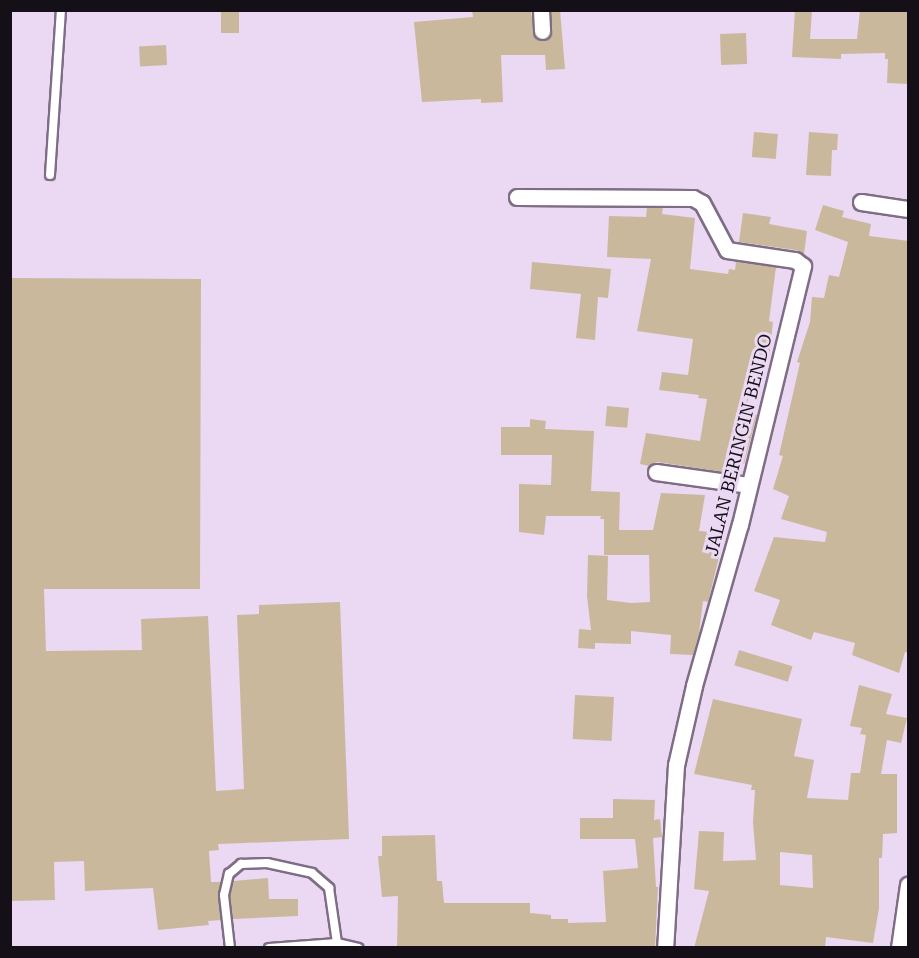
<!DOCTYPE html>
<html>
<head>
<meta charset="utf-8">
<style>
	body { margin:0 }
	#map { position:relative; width:919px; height:958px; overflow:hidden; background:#ebd8f3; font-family:"Roboto Serif",serif }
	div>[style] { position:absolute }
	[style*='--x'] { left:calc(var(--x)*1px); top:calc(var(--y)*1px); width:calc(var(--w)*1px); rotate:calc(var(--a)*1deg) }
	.building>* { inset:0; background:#cab89d; transform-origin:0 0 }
	.roads { filter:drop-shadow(2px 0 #7e6d85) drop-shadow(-2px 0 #7e6d85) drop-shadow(0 2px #7e6d85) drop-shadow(0 -2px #7e6d85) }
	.lane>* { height:8px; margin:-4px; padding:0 4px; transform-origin:4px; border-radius:4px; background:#fff }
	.street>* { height:15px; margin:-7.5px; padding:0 7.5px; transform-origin:7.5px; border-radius:7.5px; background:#fff }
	span { translate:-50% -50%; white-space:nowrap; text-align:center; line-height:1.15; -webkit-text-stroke:6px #ebd8f3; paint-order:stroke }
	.street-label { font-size:18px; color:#150f18 }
	.frame { position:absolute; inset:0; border:12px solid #150f18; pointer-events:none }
</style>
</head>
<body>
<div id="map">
	<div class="building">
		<i style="left:221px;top:10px;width:18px;height:23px"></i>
		<i style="clip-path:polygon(472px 10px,531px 10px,534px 36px,542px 41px,551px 35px,551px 10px,560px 10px,565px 69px,546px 70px,545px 55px,501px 55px,503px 102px,481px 103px,481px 99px,422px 102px,414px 22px,473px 17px)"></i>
		<i style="clip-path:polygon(795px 10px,812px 10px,810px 39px,857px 39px,860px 10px,909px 10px,909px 84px,887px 83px,888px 59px,885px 59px,885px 53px,841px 54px,841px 59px,792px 57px)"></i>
		<i style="left:746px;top:33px;width:31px;height:26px;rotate:88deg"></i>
		<i style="left:166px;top:45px;width:20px;height:27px;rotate:87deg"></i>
		<i style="left:754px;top:132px;width:24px;height:25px;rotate:5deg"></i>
		<i style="clip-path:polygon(809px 132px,838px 134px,837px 150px,832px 150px,831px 176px,806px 175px)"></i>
		<i style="clip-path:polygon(823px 205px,844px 211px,842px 217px,871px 224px,869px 236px,909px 241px,909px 653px,905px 652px,899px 673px,852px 655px,855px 643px,814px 632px,811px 640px,771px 625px,780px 600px,754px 591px,774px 537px,825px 542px,827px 532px,781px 519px,789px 496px,773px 489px,783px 456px,779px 455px,800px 363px,797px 362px,810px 322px,812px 297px,824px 298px,829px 275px,839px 277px,848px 242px,815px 230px)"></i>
		<i style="clip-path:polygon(647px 207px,663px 208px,662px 214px,695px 218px,690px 269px,728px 274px,729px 269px,735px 270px,736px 261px,776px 267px,769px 321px,773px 322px,769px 358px,754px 356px,746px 413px,757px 415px,744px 464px,740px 463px,737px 474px,657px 462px,649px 466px,640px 464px,646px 433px,700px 441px,707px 399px,698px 398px,699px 395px,659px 390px,662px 372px,688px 375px,693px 339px,637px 331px,651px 259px,607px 257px,609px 216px,646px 217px)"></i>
		<i style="clip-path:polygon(743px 213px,771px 217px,769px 224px,807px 231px,804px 254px,796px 250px,739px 242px)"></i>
		<i style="clip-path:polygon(532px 262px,611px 269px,608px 298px,598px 297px,595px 340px,576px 338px,581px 294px,530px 289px)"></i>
		<i style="clip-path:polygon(10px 278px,201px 279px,200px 589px,44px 589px,46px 651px,142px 650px,141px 619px,208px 616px,216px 791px,244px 789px,237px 615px,259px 614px,259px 605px,340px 602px,349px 839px,218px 844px,219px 850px,209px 851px,211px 882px,221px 882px,218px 895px,221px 920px,208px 921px,209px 925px,158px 930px,153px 888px,85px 891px,84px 861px,54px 862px,55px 900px,10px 901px)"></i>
		<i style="left:607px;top:406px;width:22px;height:20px;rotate:5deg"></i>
		<i style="clip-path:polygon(530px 419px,546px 421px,545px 429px,594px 431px,591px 491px,620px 492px,619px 530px,653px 530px,661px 493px,705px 495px,699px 531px,725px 533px,708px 602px,703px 601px,699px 633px,693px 655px,670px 654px,671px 635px,631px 631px,631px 644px,595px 643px,595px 649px,578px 648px,579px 629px,591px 630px,587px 596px,588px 555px,608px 556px,607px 600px,631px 603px,650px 602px,649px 555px,604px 555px,604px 519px,600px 519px,601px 516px,546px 516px,544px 535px,519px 532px,519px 484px,551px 485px,552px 455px,501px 455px,501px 427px,530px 427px)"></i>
		<i style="left:739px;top:650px;width:56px;height:16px;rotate:17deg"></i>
		<i style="clip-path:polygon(evenodd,859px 685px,892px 694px,886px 714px,907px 718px,901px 743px,887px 740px,881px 774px,897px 774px,897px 833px,883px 834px,882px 858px,879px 858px,879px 908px,873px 943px,826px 937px,825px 948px,694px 948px,709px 891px,694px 889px,699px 831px,724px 832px,723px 861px,756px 860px,753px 822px,755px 790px,751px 790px,752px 785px,694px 774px,713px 699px,802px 719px,794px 756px,814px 760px,807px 798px,848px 800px,851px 773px,860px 773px,866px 735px,860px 734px,862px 728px,850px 726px,859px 685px,780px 852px,812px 855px,813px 888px,780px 885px,780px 852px)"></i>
		<i style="left:575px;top:695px;width:39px;height:44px;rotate:3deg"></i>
		<i style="clip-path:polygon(613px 799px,655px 800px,654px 820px,660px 819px,662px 837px,653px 838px,656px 887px,658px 887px,655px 948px,397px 948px,398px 896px,382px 897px,378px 856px,382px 856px,382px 836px,435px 835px,437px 881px,442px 881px,444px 903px,530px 903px,530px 913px,551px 915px,551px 919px,568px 919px,568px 923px,606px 922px,603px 871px,638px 868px,635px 839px,580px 839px,580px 818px,613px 818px)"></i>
		<i style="clip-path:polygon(268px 878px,269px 899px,298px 899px,298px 916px,233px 919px,230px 895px,234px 881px)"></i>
	</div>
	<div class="roads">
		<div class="lane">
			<i style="--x:50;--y:175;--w:165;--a:-86.2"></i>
			<i style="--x:230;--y:948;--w:53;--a:-96.5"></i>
			<i style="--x:224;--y:895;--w:22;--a:-77"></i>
			<i style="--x:229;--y:874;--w:16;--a:-40"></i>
			<i style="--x:241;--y:864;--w:26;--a:-2"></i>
			<i style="--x:267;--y:863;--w:46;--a:12.5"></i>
			<i style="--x:312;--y:873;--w:23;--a:41"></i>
			<i style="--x:329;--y:888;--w:56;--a:81.7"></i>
			<i style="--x:269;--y:948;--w:68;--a:-4.2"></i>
			<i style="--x:337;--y:943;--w:22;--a:13"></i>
		</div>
		<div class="street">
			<i style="--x:541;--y:10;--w:21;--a:87"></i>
			<i style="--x:517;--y:197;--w:176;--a:0.3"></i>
			<i style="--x:693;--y:198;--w:10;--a:29"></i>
			<i style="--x:702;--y:203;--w:53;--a:62"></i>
			<i style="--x:727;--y:250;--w:69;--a:8.4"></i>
			<i style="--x:795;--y:260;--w:10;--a:37"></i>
			<i style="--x:803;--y:266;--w:266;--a:103.7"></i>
			<i style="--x:740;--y:524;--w:168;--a:105.9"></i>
			<i style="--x:694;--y:686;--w:81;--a:102.8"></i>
			<i style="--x:676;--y:765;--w:183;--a:93.4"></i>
			<i style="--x:861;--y:202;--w:48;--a:8.5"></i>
			<i style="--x:656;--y:472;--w:93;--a:8"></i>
			<i style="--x:899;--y:948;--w:64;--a:-81.9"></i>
		</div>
	</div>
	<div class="street-label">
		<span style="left:739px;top:445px;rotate:-76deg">JALAN BERINGIN BENDO</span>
	</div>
	<div class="frame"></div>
</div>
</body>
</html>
